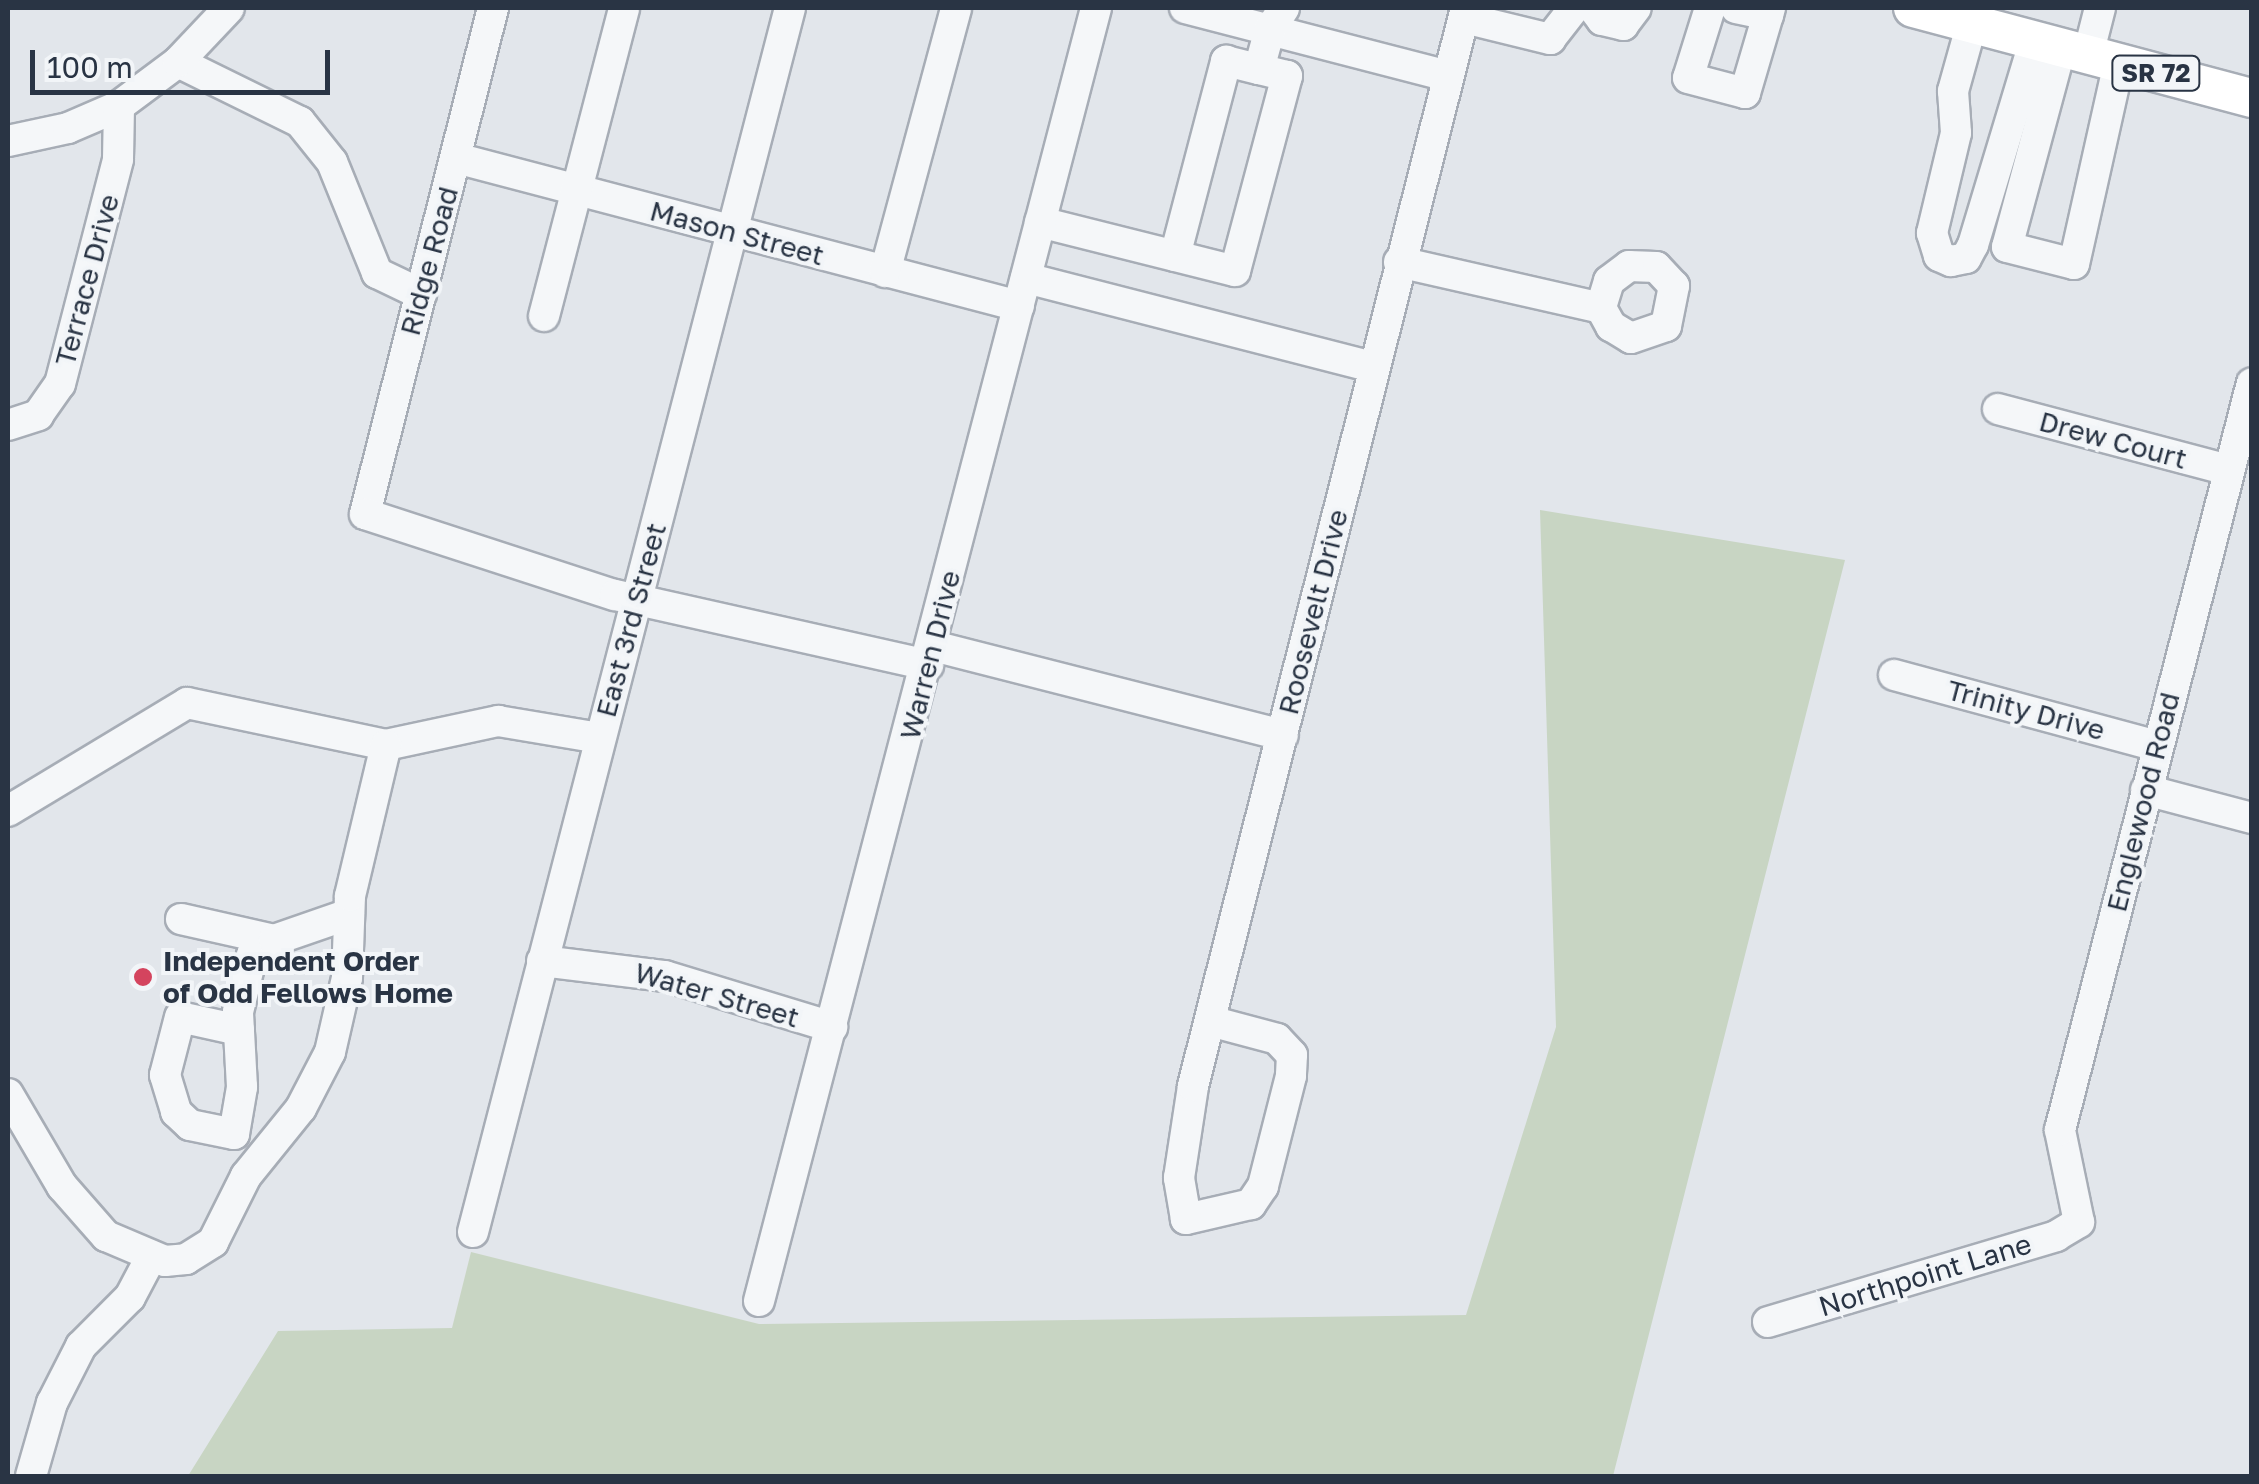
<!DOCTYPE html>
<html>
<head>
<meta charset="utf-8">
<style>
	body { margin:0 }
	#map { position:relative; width:2259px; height:1484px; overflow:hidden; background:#e2e6eb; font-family:"Golos Text",sans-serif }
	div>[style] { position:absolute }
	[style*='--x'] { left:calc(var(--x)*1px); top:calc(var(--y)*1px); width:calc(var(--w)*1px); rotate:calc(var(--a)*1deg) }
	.green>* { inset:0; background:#c8d5c3 }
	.roads { filter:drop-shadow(2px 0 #a7adb6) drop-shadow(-2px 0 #a7adb6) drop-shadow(0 2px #a7adb6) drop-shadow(0 -2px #a7adb6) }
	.minor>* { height:30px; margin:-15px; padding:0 15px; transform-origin:15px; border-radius:15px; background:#f5f7f9 }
	.major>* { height:38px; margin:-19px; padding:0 19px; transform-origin:19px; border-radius:19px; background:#fff }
	.dots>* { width:28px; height:28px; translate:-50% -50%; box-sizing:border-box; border:5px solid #f2f5f8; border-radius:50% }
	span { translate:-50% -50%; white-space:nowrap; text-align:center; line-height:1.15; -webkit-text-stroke:8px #f2f5f8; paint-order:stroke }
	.shield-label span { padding:2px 8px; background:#f2f5f8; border:2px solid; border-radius:8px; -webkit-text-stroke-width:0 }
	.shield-label { font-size:25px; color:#293444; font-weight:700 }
	.street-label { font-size:28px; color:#293444 }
	.poi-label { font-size:28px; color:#293444; font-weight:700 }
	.left { translate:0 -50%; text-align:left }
	.frame { position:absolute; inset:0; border:10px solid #293444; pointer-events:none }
	.scale { position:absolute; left:30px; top:50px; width:300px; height:45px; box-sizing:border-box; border:5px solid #293444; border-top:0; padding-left:12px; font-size:30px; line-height:35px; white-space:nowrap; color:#293444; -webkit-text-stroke:8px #f2f5f8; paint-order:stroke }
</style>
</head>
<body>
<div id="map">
	<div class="green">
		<i style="clip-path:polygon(1540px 510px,1845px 560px,1613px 1476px,188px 1476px,278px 1331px,452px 1328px,471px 1252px,759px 1324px,1466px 1315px,1556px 1027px)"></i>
	</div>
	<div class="roads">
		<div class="minor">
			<i style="--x:493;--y:8;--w:522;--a:104.2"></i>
			<i style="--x:365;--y:514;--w:263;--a:18"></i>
			<i style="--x:615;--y:595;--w:321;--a:12.6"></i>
			<i style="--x:1185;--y:8;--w:272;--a:14.5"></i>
			<i style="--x:1593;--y:8;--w:15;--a:53"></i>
			<i style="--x:1602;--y:20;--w:22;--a:13"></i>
			<i style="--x:1623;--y:25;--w:21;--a:-53"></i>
			<i style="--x:1710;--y:8;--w:73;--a:107.4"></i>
			<i style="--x:1688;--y:78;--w:59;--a:14.7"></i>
			<i style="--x:1745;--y:93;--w:89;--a:-73.6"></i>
			<i style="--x:1736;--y:8;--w:33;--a:12"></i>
			<i style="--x:1464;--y:18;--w:89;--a:13.7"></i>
			<i style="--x:1550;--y:39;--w:39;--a:-52"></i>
			<i style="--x:1972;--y:23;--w:71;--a:105.6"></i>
			<i style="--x:1953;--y:91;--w:42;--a:85.9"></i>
			<i style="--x:1956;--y:133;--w:103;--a:103.5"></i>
			<i style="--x:1932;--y:233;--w:24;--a:73"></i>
			<i style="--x:1939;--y:256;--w:13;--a:23"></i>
			<i style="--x:1951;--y:261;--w:15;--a:-11"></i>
			<i style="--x:1966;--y:258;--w:15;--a:-62"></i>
			<i style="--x:1973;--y:245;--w:214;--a:-73.2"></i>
			<i style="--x:2061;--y:47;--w:207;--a:105.1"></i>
			<i style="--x:2007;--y:247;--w:69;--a:14.2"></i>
			<i style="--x:2074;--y:264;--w:206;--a:-77.4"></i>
			<i style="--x:2088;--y:55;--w:49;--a:-75.7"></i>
			<i style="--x:178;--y:62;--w:136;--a:26.2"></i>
			<i style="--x:300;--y:122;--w:51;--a:51.3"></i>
			<i style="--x:332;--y:162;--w:120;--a:67.9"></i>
			<i style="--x:377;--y:273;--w:49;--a:25.5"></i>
			<i style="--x:8;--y:141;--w:61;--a:-12.2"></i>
			<i style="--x:68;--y:128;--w:56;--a:-23.3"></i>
			<i style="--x:119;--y:106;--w:74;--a:-36.7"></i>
			<i style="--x:178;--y:62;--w:74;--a:-46.6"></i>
			<i style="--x:456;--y:158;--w:582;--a:14.73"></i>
			<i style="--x:1040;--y:222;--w:201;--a:14.1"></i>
			<i style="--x:1235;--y:271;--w:202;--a:-75.1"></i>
			<i style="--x:1287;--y:76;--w:29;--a:-166"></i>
			<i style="--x:1259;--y:69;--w:41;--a:-74.6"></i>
			<i style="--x:1270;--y:29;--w:25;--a:-56"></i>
			<i style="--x:1175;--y:256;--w:202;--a:-75.3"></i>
			<i style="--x:1226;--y:61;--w:34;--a:14"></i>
			<i style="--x:1399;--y:262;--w:207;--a:12.8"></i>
			<i style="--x:1601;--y:308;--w:21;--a:61"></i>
			<i style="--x:1611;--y:326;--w:23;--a:31"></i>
			<i style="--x:1631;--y:338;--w:37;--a:-19"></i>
			<i style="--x:1666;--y:326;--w:41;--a:-78.7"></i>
			<i style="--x:1674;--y:286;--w:26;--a:-133"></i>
			<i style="--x:1656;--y:267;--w:27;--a:-178"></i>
			<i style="--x:1629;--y:266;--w:25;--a:143"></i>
			<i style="--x:1609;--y:281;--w:28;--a:107"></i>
			<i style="--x:885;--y:272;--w:273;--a:-74.9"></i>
			<i style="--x:1026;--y:278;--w:358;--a:14.4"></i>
			<i style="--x:544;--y:316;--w:318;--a:-75.4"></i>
			<i style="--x:1998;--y:409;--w:239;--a:14.8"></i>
			<i style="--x:8;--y:425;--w:32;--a:-18"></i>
			<i style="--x:38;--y:415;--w:38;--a:-55"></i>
			<i style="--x:60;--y:384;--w:232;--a:-75.5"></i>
			<i style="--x:118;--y:159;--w:53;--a:-88.9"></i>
			<i style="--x:933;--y:646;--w:361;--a:14.3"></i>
			<i style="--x:1894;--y:675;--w:272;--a:15.1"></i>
			<i style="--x:2146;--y:790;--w:110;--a:14.8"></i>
			<i style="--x:8;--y:811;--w:209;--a:-31.1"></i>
			<i style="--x:187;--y:703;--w:203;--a:11.9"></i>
			<i style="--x:386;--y:745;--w:115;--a:-12.1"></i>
			<i style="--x:498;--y:721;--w:103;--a:9.5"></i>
			<i style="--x:181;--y:919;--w:95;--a:12.7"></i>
			<i style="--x:542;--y:961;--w:124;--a:7"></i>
			<i style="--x:665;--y:976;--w:175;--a:17"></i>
			<i style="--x:1210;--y:1021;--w:69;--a:15"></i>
			<i style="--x:1277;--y:1039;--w:22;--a:47"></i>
			<i style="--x:1292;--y:1055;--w:21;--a:93"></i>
			<i style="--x:1291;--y:1076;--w:114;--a:104.3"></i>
			<i style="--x:1263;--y:1186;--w:22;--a:124"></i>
			<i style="--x:1251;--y:1204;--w:67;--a:167"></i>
			<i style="--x:1186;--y:1219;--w:42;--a:-99.7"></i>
			<i style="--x:1179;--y:1178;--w:93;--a:-81.3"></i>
			<i style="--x:1193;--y:1086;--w:1112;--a:-75.79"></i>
			<i style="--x:239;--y:1030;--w:60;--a:-167.6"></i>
			<i style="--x:180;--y:1017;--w:60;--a:104.5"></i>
			<i style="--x:165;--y:1075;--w:39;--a:73"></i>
			<i style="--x:176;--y:1112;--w:19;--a:43"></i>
			<i style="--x:190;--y:1125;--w:45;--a:11.6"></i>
			<i style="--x:234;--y:1134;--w:48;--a:-80.3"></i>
			<i style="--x:242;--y:1087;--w:75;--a:-93.1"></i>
			<i style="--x:238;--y:1012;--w:59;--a:-76.2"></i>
			<i style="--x:252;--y:955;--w:27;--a:-34"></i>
			<i style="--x:274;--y:940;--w:79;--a:-19.1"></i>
			<i style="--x:8;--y:1094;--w:107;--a:59.6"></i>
			<i style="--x:62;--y:1186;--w:67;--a:48.7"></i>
			<i style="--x:106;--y:1236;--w:64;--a:23"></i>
			<i style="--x:165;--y:1261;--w:21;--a:-5"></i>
			<i style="--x:186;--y:1259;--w:32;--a:-32"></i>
			<i style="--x:213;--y:1242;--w:74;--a:-63.4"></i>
			<i style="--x:246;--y:1176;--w:87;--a:-51"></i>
			<i style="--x:301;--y:1108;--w:63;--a:-62.6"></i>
			<i style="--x:330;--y:1052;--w:76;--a:-77.1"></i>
			<i style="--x:347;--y:978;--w:82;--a:-87.9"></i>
			<i style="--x:350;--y:896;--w:155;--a:-76.6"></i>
			<i style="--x:473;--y:1232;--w:1264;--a:-75.48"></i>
			<i style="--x:759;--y:1301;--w:1336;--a:-75.39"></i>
			<i style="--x:1768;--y:1322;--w:301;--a:-16.6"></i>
			<i style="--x:2056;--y:1236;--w:27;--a:-31"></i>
			<i style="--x:2079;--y:1222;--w:94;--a:-101.7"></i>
			<i style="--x:2060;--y:1130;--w:771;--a:-75.59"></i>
			<i style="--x:31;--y:1476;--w:76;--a:-74"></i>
			<i style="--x:52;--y:1403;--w:64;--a:-63"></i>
			<i style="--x:81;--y:1346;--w:69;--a:-45"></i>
			<i style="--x:130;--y:1297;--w:43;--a:-62.2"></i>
		</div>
		<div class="major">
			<i style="--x:1913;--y:8;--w:351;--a:14.9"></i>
		</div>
	</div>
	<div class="dots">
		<i style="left:143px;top:977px;background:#d4445e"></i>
	</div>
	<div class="shield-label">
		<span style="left:2156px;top:73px">SR 72</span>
	</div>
	<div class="street-label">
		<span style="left:737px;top:233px;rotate:15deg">Mason Street</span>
		<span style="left:429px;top:261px;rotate:-75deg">Ridge Road</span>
		<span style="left:87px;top:280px;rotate:-75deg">Terrace Drive</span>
		<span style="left:2113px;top:440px;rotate:15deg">Drew Court</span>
		<span style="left:1313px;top:612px;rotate:-76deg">Roosevelt Drive</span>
		<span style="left:631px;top:620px;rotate:-75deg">East 3rd Street</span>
		<span style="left:930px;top:655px;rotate:-76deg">Warren Drive</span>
		<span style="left:2026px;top:710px;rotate:15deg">Trinity Drive</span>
		<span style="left:2143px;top:802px;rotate:-76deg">Englewood Road</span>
		<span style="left:717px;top:995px;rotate:16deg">Water Street</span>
		<span style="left:1925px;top:1275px;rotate:-17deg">Northpoint Lane</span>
	</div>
	<div class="poi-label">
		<span class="left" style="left:163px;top:977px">Independent Order<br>of Odd Fellows Home</span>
	</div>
	<div class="frame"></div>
	<div class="scale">100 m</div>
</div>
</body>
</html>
